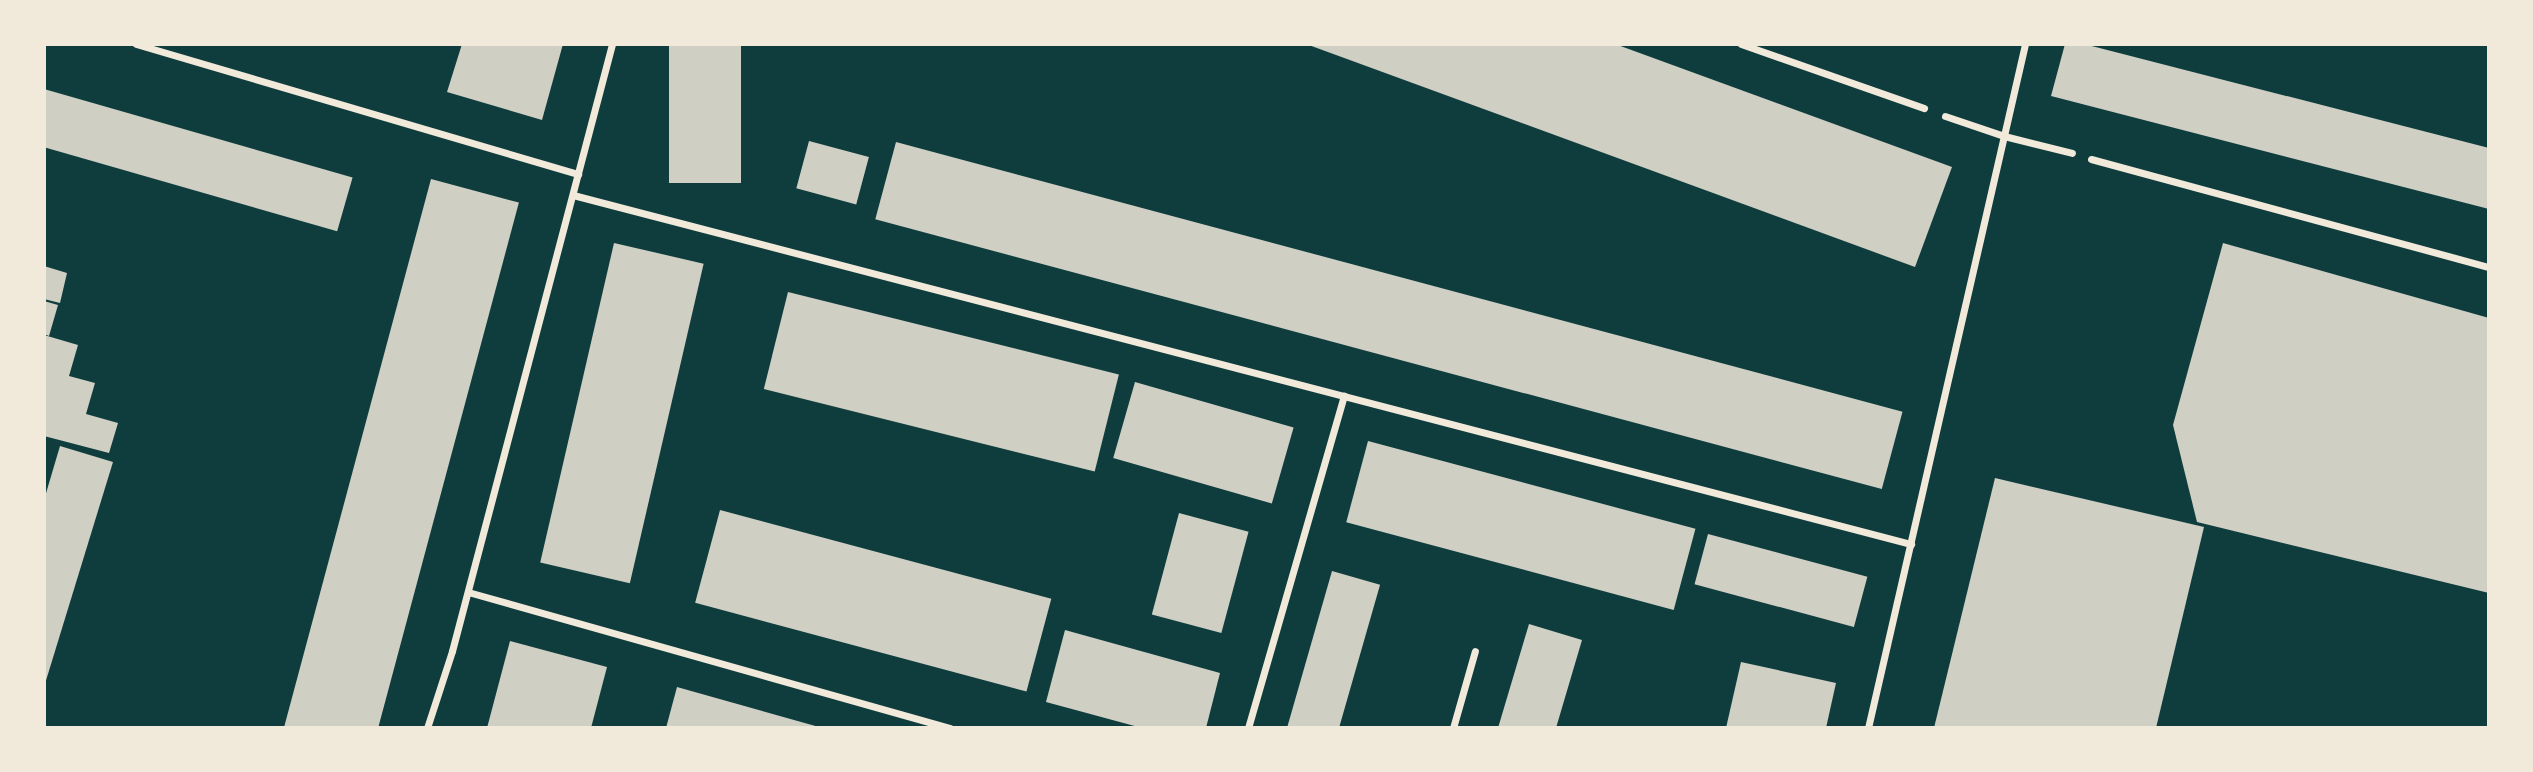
<!DOCTYPE html>
<html>
<head>
<meta charset="utf-8">
<style>
	body { margin:0 }
	#map { position:relative; width:2533px; height:772px; overflow:hidden; background:#0f3d3e; font-family:"Alegreya Sans",sans-serif }
	div>[style] { position:absolute }
	[style*='--x'] { left:calc(var(--x)*1px); top:calc(var(--y)*1px); width:calc(var(--w)*1px); rotate:calc(var(--a)*1deg) }
	.building>* { inset:0; background:#cfcfc3; transform-origin:0 0 }
	.minor>* { height:7px; margin:-3.5px; padding:0 3.5px; transform-origin:3.5px; border-radius:3.5px; background:#f1e9da }
	span { translate:-50% -50%; white-space:nowrap; text-align:center; line-height:1.15; -webkit-text-stroke:6px #f1e9da; paint-order:stroke }
	.frame { position:absolute; inset:0; border:46px solid #f1e9da; pointer-events:none }
</style>
</head>
<body>
<div id="map">
	<div class="building">
		<i style="clip-path:polygon(462px 44px,563px 44px,542px 120px,447px 92px)"></i>
		<i style="left:669px;top:44px;width:72px;height:139px"></i>
		<i style="clip-path:polygon(1306px 44px,1615px 44px,1952px 167px,1915px 267px)"></i>
		<i style="clip-path:polygon(2065px 44px,2084px 44px,2489px 148px,2489px 209px,2051px 96px)"></i>
		<i style="left:44px;top:89px;width:321px;height:56px;rotate:16deg"></i>
		<i style="left:809px;top:141px;width:62px;height:49px;rotate:15deg"></i>
		<i style="left:896px;top:142px;width:1042px;height:80px;rotate:15deg"></i>
		<i style="left:431px;top:179px;width:91px;height:569px;rotate:15deg"></i>
		<i style="left:614px;top:243px;width:92px;height:328px;rotate:13deg"></i>
		<i style="clip-path:polygon(2223px 243px,2489px 318px,2489px 593px,2197px 522px,2173px 425px)"></i>
		<i style="clip-path:polygon(44px 266px,67px 273px,60px 303px,44px 299px)"></i>
		<i style="left:788px;top:292px;width:341px;height:100px;rotate:14deg"></i>
		<i style="clip-path:polygon(44px 301px,58px 305px,49px 336px,44px 334px)"></i>
		<i style="clip-path:polygon(44px 335px,78px 345px,69px 376px,95px 383px,86px 414px,118px 423px,109px 453px,44px 436px)"></i>
		<i style="left:1135px;top:382px;width:165px;height:79px;rotate:16deg"></i>
		<i style="left:1368px;top:441px;width:339px;height:84px;rotate:15deg"></i>
		<i style="clip-path:polygon(60px 446px,113px 462px,44px 687px,44px 500px)"></i>
		<i style="clip-path:polygon(1995px 478px,2204px 527px,2156px 728px,1934px 728px)"></i>
		<i style="left:720px;top:510px;width:343px;height:96px;rotate:15deg"></i>
		<i style="left:1179px;top:513px;width:72px;height:105px;rotate:15deg"></i>
		<i style="left:1708px;top:534px;width:165px;height:52px;rotate:15deg"></i>
		<i style="left:1332px;top:571px;width:50px;height:164px;rotate:16deg"></i>
		<i style="clip-path:polygon(1529px 624px,1582px 640px,1556px 728px,1498px 728px)"></i>
		<i style="clip-path:polygon(1065px 630px,1220px 673px,1206px 728px,1142px 728px,1046px 702px)"></i>
		<i style="clip-path:polygon(510px 641px,607px 667px,591px 728px,487px 728px)"></i>
		<i style="clip-path:polygon(1741px 662px,1836px 683px,1826px 728px,1726px 728px)"></i>
		<i style="clip-path:polygon(677px 687px,819px 727px,819px 728px,666px 728px)"></i>
	</div>
	<div class="minor">
		<i style="--x:136;--y:44;--w:461;--a:16.4"></i>
		<i style="--x:1741;--y:44;--w:194;--a:19.3"></i>
		<i style="--x:1945;--y:116;--w:62;--a:18.7"></i>
		<i style="--x:2004;--y:136;--w:70;--a:14"></i>
		<i style="--x:2091;--y:159;--w:412;--a:15.2"></i>
		<i style="--x:573;--y:195;--w:1383;--a:14.62"></i>
		<i style="--x:468;--y:592;--w:501;--a:15.76"></i>
		<i style="--x:427;--y:728;--w:81;--a:-72"></i>
		<i style="--x:452;--y:651;--w:628;--a:-75.23"></i>
		<i style="--x:1248;--y:728;--w:346;--a:-73.9"></i>
		<i style="--x:1453;--y:728;--w:80;--a:-74.1"></i>
		<i style="--x:1868;--y:728;--w:702;--a:-77.07"></i>
	</div>
	<div class="frame"></div>
</div>
</body>
</html>
